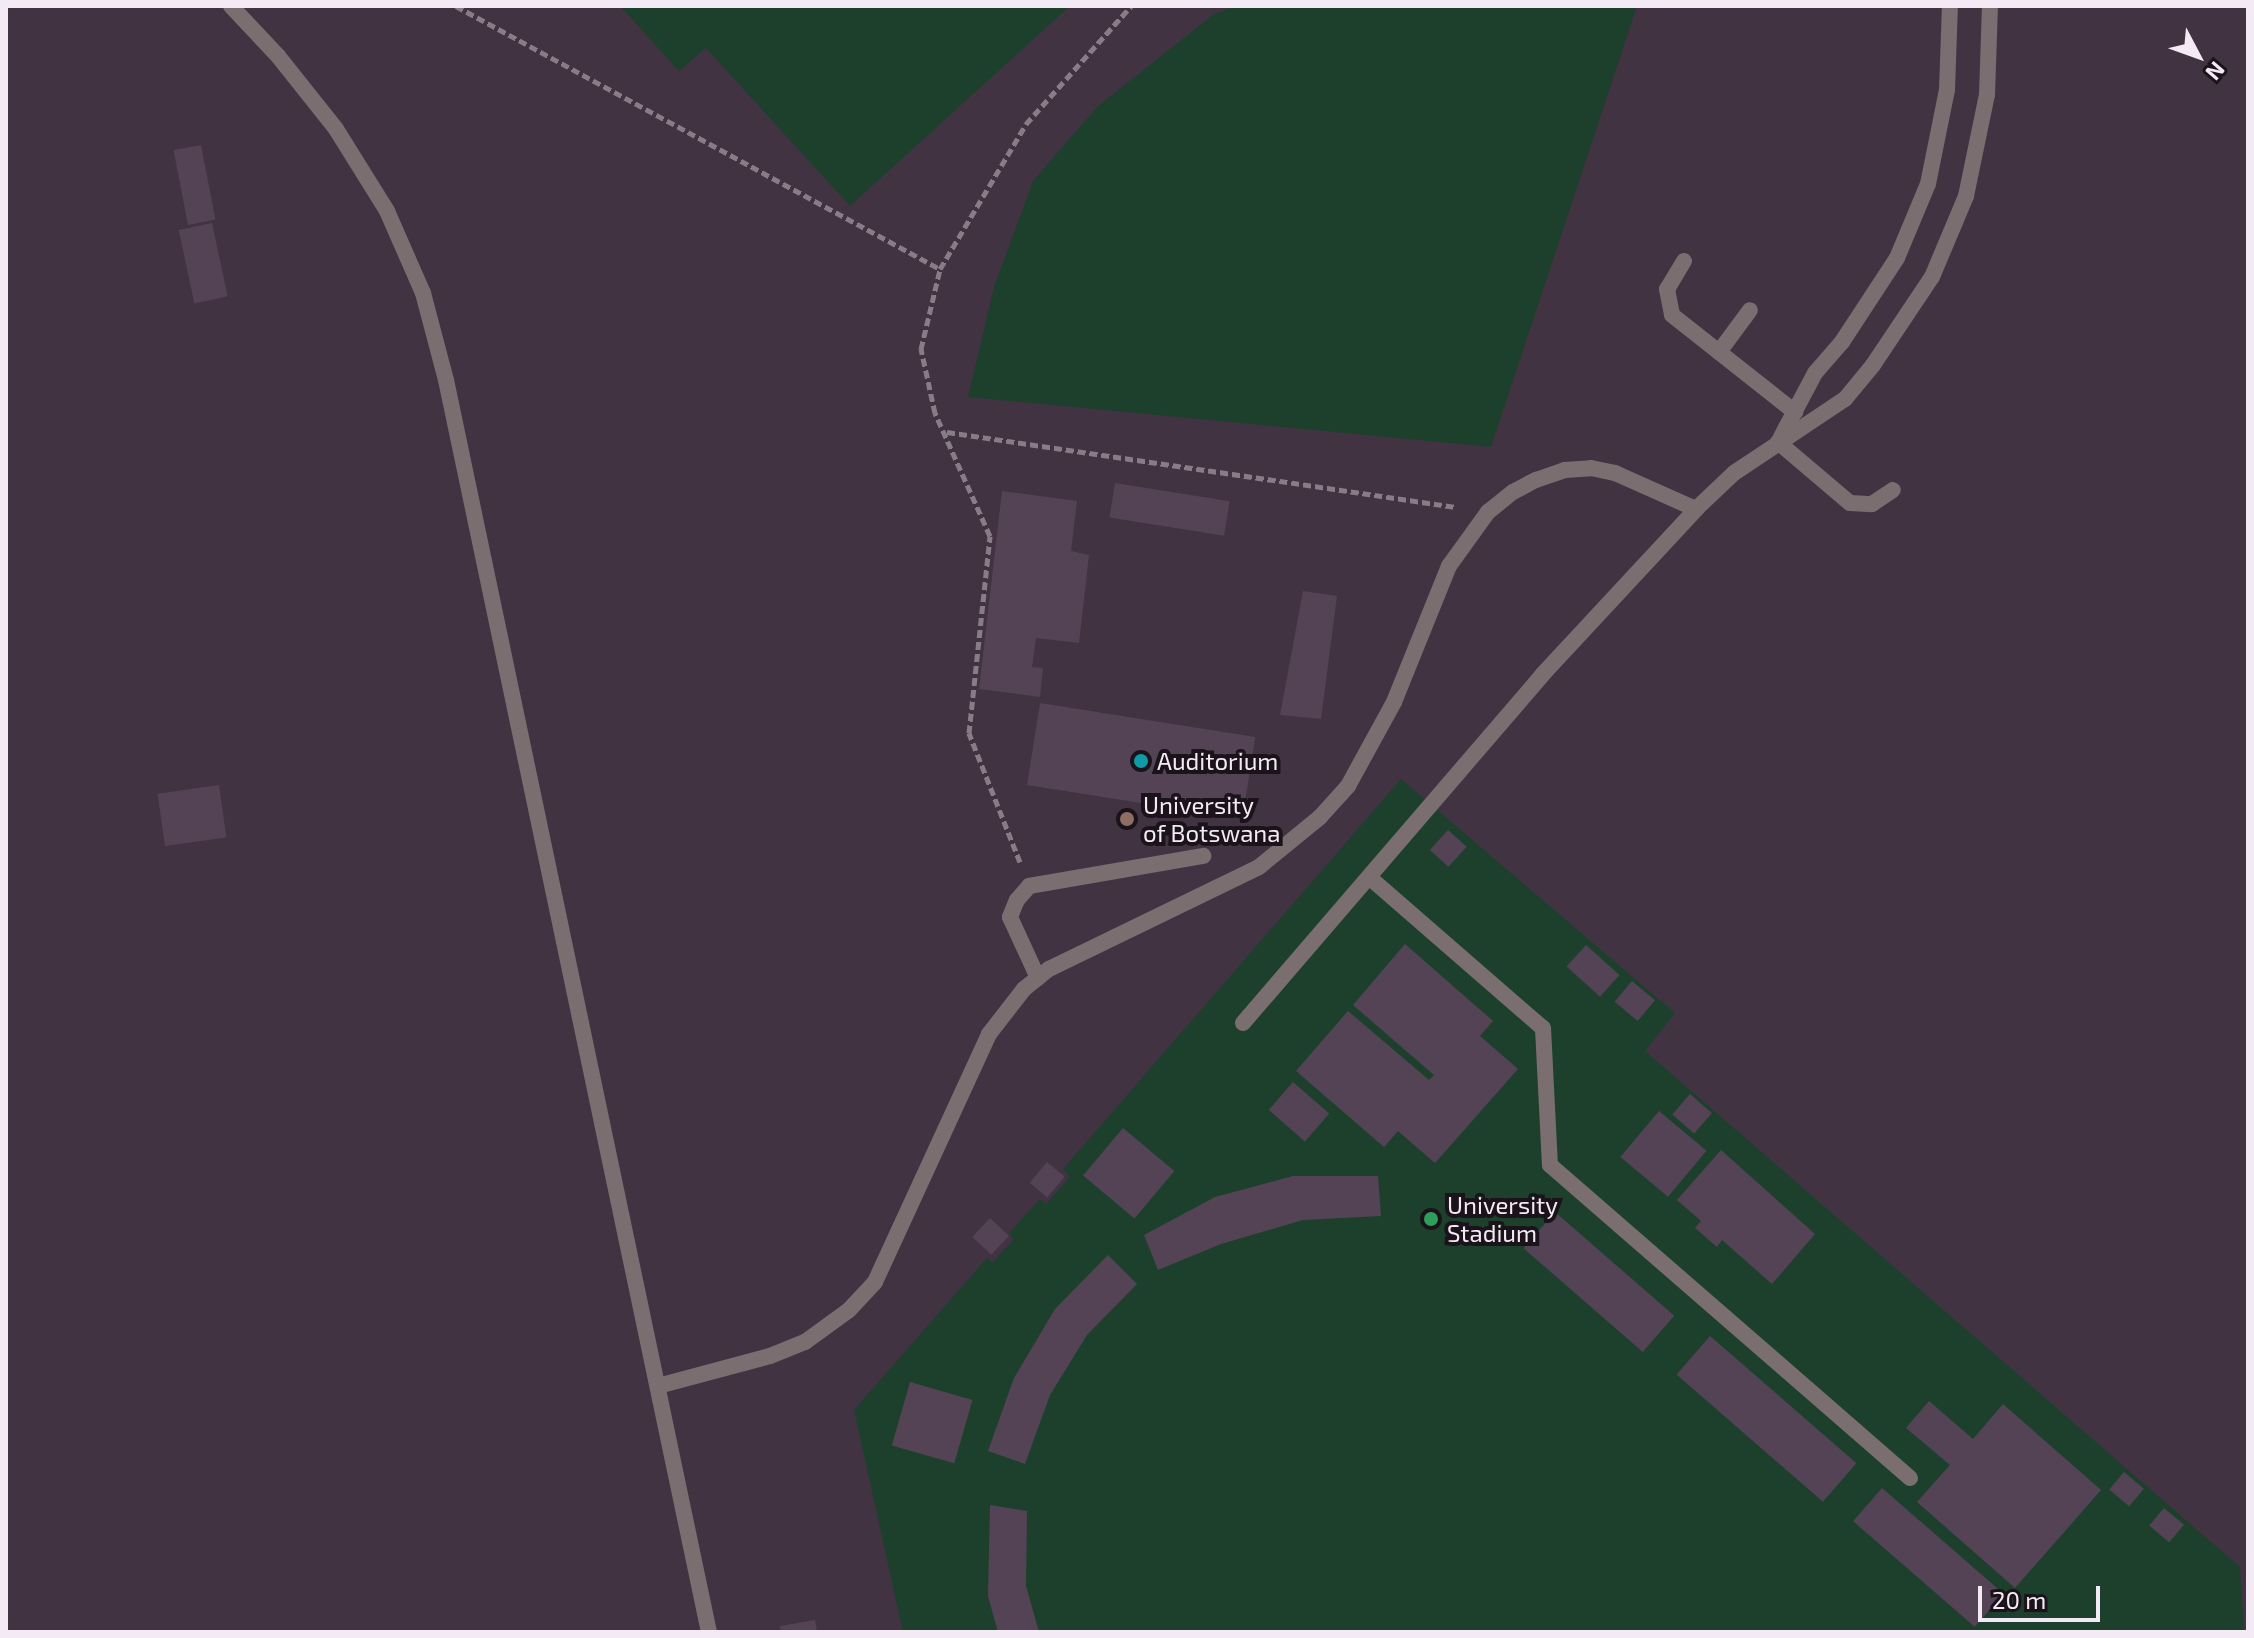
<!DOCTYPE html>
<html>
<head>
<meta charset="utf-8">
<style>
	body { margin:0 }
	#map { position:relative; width:2254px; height:1638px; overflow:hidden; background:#362737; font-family:"Exo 2",sans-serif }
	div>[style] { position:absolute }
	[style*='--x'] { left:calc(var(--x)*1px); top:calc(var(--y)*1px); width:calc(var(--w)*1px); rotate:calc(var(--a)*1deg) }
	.education>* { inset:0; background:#413341; transform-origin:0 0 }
	.green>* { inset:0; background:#1d402d }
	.building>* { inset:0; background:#544355; transform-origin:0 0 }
	.path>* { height:5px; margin-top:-2.5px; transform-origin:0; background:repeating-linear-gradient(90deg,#887c89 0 8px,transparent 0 12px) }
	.service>* { height:16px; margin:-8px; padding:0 8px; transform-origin:8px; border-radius:8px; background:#7b6e70 }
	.dots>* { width:22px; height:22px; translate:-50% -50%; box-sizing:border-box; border:4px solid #1a131a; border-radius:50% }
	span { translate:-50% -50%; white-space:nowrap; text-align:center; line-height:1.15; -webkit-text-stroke:8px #1a131a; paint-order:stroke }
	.poi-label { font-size:24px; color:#f4eaf5 }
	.left { translate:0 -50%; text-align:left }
	.frame { position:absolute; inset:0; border:8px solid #f4eaf5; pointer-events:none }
	.north { position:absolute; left:2158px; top:16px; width:80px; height:80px; -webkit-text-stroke:6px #1a131a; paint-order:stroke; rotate:131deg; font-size:22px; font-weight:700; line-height:32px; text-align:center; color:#f4eaf5 }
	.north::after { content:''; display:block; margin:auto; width:28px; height:36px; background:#f4eaf5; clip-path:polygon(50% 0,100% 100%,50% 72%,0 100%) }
	.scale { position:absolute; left:1978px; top:1586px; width:122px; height:36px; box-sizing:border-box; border:4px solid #f4eaf5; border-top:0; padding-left:10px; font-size:24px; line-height:28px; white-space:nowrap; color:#f4eaf5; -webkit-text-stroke:6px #1a131a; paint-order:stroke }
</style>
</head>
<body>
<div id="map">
	<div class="education">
		<i style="left:6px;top:6px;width:2242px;height:1626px"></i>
	</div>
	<div class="green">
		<i style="clip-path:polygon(620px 6px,1070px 6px,850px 206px,706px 48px,679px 71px)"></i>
		<i style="clip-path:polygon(1236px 6px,1637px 6px,1491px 447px,968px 397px,994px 287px,1033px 181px,1098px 106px,1214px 14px)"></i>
		<i style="clip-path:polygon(1401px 779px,1675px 1013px,1645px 1051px,2240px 1567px,2244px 1632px,903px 1632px,854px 1410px,987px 1258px,992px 1263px,1014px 1239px,1009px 1233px,1040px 1199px,1046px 1204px,1070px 1177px,1063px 1169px)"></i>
	</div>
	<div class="building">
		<i style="left:201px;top:145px;width:76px;height:28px;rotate:79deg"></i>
		<i style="left:212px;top:223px;width:75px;height:34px;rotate:78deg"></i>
		<i style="left:1115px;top:483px;width:116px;height:35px;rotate:9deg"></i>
		<i style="clip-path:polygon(1002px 491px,1077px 501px,1071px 551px,1089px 555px,1079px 643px,1036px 638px,1032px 667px,1043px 668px,1040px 697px,979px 689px)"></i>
		<i style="clip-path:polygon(1303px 591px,1337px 596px,1321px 719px,1280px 715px)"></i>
		<i style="left:1040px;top:703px;width:218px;height:83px;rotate:9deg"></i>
		<i style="left:219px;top:785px;width:53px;height:62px;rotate:82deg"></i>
		<i style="left:1448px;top:830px;width:25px;height:27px;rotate:42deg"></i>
		<i style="clip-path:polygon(1405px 944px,1493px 1021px,1480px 1036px,1518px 1069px,1435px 1163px,1398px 1131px,1384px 1147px,1296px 1071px,1348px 1011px,1429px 1080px,1434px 1075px,1353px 1005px)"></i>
		<i style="left:1586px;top:945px;width:45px;height:29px;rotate:42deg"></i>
		<i style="left:1632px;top:981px;width:30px;height:27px;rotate:40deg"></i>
		<i style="left:1293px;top:1082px;width:48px;height:37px;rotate:41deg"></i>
		<i style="left:1690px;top:1094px;width:29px;height:27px;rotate:41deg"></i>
		<i style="left:1659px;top:1111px;width:62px;height:60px;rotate:40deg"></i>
		<i style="left:1123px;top:1128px;width:67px;height:62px;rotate:40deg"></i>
		<i style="clip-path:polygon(1721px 1150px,1815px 1234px,1772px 1284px,1722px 1240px,1717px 1247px,1695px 1228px,1701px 1221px,1677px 1200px)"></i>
		<i style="left:1047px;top:1162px;width:23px;height:27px;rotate:40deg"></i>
		<i style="clip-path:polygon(1293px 1176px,1378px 1176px,1381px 1216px,1303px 1220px,1221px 1244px,1158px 1270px,1144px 1235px,1215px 1197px)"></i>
		<i style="left:1555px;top:1212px;width:158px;height:48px;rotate:41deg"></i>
		<i style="left:990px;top:1218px;width:26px;height:26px;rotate:43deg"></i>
		<i style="clip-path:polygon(1108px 1255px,1137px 1284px,1087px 1335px,1050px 1395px,1025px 1464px,988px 1451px,1014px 1378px,1055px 1309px)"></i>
		<i style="left:1710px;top:1336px;width:194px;height:51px;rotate:41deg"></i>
		<i style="left:910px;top:1382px;width:65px;height:66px;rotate:16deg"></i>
		<i style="clip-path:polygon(1929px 1401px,1973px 1439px,2003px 1404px,2101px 1490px,2015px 1588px,1917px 1502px,1950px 1465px,1906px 1428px)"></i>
		<i style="left:2124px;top:1472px;width:26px;height:23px;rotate:40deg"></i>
		<i style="left:1882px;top:1488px;width:161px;height:44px;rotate:41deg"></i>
		<i style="clip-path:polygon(990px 1505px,1027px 1511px,1026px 1586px,1039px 1632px,998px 1632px,988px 1596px)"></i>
		<i style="left:2164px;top:1508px;width:26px;height:23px;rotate:40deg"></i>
		<i style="clip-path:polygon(815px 1620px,817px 1632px,781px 1632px,780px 1626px)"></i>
	</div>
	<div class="path">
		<i style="--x:456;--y:6;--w:551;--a:28.52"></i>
		<i style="--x:947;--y:432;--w:514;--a:8.38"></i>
		<i style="--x:1020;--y:862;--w:139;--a:-111.6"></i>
		<i style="--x:969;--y:733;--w:198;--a:-83.9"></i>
		<i style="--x:990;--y:536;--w:135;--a:-114.1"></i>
		<i style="--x:935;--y:413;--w:66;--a:-102.3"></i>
		<i style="--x:921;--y:349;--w:82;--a:-76.6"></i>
		<i style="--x:940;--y:269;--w:169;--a:-59.3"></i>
		<i style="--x:1026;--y:124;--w:158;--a:-48.3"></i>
	</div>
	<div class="service">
		<i style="--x:231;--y:6;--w:69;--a:46.8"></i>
		<i style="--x:278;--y:56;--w:93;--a:51.5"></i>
		<i style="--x:336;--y:129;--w:97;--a:58.1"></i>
		<i style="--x:387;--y:211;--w:90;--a:66.3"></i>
		<i style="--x:423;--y:293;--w:90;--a:75.2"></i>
		<i style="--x:446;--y:380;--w:1279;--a:78.14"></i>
		<i style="--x:1684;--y:261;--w:33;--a:121"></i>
		<i style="--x:1667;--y:289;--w:26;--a:79"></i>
		<i style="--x:1672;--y:315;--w:157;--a:38.3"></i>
		<i style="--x:1719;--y:352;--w:52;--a:-53.6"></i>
		<i style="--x:1781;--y:437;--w:72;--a:-62"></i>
		<i style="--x:1815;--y:373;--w:41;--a:-48.9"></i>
		<i style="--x:1842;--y:342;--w:100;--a:-56.8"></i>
		<i style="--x:1897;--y:258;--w:80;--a:-67.3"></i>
		<i style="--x:1928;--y:184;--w:96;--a:-78.6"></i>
		<i style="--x:1947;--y:90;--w:84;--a:-88"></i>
		<i style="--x:1778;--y:442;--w:94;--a:40.3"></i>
		<i style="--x:1850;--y:503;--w:22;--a:3"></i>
		<i style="--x:1872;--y:504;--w:25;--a:-34"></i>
		<i style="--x:1369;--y:877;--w:230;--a:41"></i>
		<i style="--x:1543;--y:1028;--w:137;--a:87.1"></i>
		<i style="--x:1550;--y:1165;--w:477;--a:41"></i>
		<i style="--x:1038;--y:978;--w:67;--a:-114.7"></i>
		<i style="--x:1010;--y:917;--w:18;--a:-68"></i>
		<i style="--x:1017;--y:900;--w:18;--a:-49"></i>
		<i style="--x:1029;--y:886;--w:177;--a:-9.8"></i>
		<i style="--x:1243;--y:1023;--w:459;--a:-49.3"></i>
		<i style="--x:1542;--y:675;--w:226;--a:-47.1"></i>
		<i style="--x:1696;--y:509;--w:52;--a:-43.5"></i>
		<i style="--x:1734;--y:473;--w:133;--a:-33.7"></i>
		<i style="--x:1845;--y:399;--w:44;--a:-50.5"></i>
		<i style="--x:1873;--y:365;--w:106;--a:-56.2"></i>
		<i style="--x:1932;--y:277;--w:88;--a:-67.2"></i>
		<i style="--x:1966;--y:196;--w:103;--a:-78.3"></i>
		<i style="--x:1987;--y:95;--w:89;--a:-88.1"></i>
		<i style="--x:658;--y:1386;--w:116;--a:-15"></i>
		<i style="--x:770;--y:1356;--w:38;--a:-22"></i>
		<i style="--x:805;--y:1342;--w:54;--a:-36"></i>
		<i style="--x:849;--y:1310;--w:38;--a:-47"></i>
		<i style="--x:875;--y:1282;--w:273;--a:-65.3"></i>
		<i style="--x:989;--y:1034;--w:57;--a:-52.1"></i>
		<i style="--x:1024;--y:989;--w:32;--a:-39"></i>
		<i style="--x:1049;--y:969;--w:233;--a:-25.9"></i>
		<i style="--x:1259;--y:867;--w:79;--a:-39.3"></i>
		<i style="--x:1320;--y:817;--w:42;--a:-47.9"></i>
		<i style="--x:1348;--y:786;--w:96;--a:-61.3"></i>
		<i style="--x:1394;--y:702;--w:147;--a:-68"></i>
		<i style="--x:1449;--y:566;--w:67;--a:-54.2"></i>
		<i style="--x:1488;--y:512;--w:32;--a:-39"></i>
		<i style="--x:1513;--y:492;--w:26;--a:-28"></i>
		<i style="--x:1536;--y:480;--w:31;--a:-19"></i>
		<i style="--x:1565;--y:470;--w:26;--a:-4"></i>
		<i style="--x:1591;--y:468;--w:25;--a:12"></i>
		<i style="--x:1615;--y:473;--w:89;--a:24"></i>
	</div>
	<div class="dots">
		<i style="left:1141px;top:761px;background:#0f9aa8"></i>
		<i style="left:1127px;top:819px;background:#8d6e63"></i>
		<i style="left:1431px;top:1219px;background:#2e9e5b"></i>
	</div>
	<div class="poi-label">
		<span class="left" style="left:1157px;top:761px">Auditorium</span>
		<span class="left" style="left:1143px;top:819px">University<br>of Botswana</span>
		<span class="left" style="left:1447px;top:1219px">University<br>Stadium</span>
	</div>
	<div class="frame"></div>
	<div class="north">N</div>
	<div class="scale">20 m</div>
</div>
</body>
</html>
